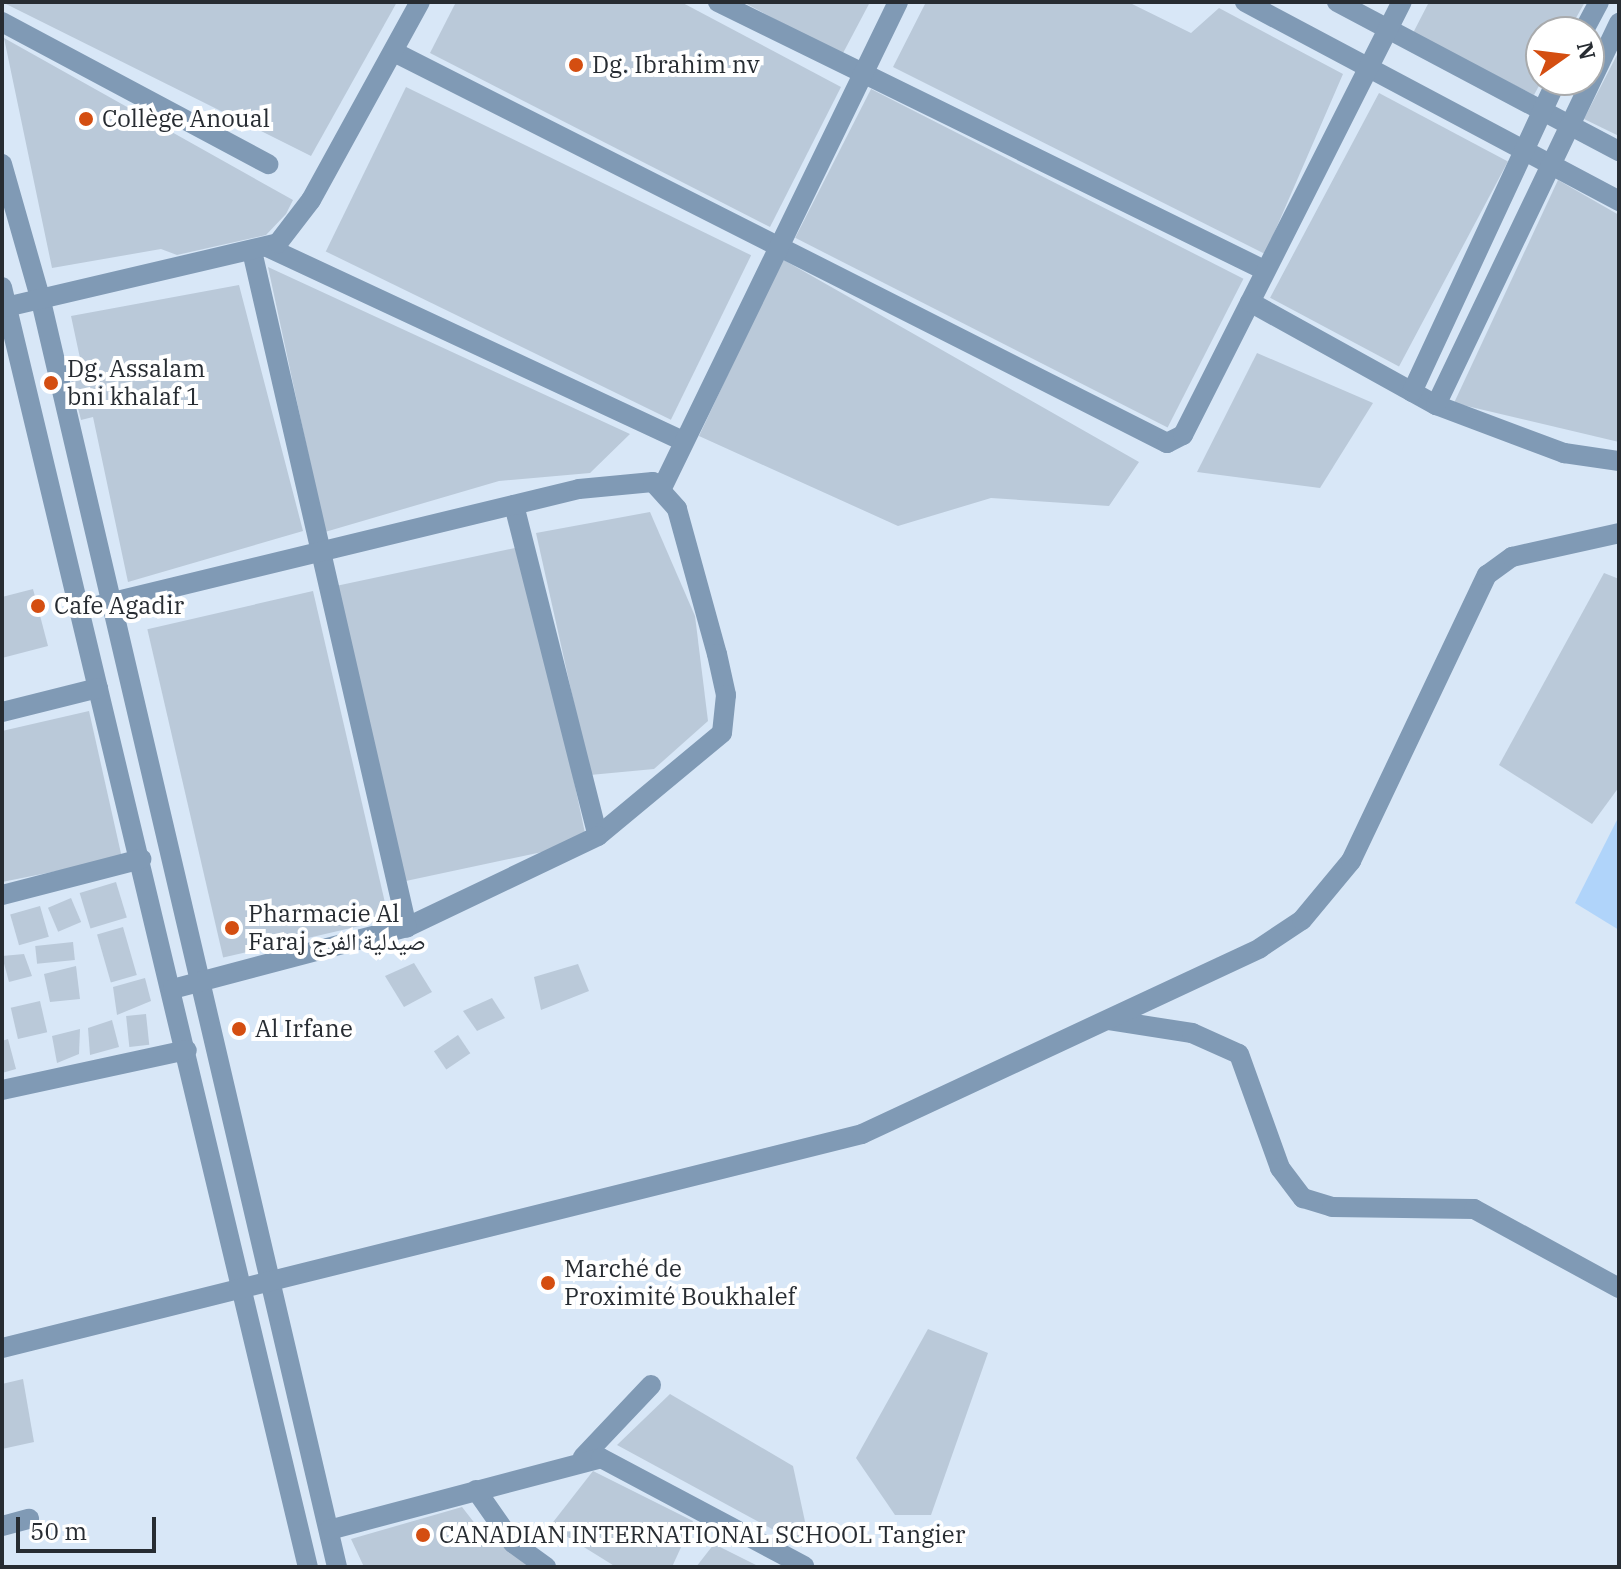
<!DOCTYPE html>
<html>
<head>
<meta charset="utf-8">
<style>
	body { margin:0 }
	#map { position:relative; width:1621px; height:1569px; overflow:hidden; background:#d8e7f7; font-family:"IBM Plex Serif","Noto Naskh Arabic",serif }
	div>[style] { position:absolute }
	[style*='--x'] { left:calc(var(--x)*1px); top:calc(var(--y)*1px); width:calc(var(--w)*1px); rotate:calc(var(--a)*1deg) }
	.green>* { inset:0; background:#b0d4fa }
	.building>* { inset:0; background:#bac9d9; transform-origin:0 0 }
	.minor>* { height:20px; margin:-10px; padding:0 10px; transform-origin:10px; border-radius:10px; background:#809ab5 }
	.dots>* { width:22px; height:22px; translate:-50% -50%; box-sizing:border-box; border:4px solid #fff; border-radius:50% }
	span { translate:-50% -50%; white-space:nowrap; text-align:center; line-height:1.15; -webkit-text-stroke:8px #fff; paint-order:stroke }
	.poi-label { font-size:24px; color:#272c32 }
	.left { translate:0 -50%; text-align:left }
	.frame { position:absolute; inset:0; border:4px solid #272c32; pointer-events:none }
	.north { position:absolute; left:1525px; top:16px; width:80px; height:80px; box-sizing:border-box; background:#fff; border:2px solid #a9abad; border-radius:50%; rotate:76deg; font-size:22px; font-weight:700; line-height:32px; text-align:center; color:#272c32 }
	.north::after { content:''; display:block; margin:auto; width:28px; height:36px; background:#d44e11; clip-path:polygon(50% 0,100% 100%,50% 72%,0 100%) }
	.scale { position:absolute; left:16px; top:1517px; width:140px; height:36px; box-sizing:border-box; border:4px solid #272c32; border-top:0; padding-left:10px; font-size:24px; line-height:28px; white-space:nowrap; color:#272c32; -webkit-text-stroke:6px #fff; paint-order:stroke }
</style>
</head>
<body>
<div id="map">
	<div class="green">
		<i style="clip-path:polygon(1619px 816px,1619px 930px,1575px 903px)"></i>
	</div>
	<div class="building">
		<i style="clip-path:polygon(2px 2px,397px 2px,311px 156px)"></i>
		<i style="clip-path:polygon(456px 2px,681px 2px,841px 87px,770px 227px,430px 53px)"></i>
		<i style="clip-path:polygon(743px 2px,870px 2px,842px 55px)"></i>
		<i style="clip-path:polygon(926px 2px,1128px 2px,1191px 33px,1219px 8px,1343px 74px,1265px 254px,893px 67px)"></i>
		<i style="clip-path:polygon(1429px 2px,1585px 2px,1568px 32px,1541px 32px,1541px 82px,1534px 95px,1413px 33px)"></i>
		<i style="clip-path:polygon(4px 38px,293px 200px,286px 214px,266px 235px,177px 255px,161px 249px,52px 268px)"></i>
		<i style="clip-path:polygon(1619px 51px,1619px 136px,1584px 119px)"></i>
		<i style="left:406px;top:87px;width:384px;height:183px;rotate:26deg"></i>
		<i style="left:871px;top:89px;width:418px;height:167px;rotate:27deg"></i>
		<i style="left:1379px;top:93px;width:146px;height:232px;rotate:28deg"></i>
		<i style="clip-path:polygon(1558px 180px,1619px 215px,1619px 442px,1454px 403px)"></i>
		<i style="clip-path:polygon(782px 259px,1139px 462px,1109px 506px,991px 498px,898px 526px,699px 436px)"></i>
		<i style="clip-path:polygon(268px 267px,630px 434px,590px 473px,499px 481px,325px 532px)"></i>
		<i style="clip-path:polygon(239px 285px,303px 531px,128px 582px,93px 417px,81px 420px,71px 380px,84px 377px,71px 316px)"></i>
		<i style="clip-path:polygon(1257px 353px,1373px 403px,1320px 488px,1197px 472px)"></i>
		<i style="clip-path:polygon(650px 512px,695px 616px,708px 721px,654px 769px,590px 775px,536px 533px)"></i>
		<i style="left:524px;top:546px;width:303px;height:196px;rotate:78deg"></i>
		<i style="clip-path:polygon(1604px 573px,1619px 579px,1619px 787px,1592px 824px,1499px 765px)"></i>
		<i style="clip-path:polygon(33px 589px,48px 646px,2px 658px,2px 597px)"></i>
		<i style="left:313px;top:591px;width:337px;height:170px;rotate:77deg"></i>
		<i style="clip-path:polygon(89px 711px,122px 858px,2px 882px,2px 731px)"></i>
		<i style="left:116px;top:882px;width:37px;height:38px;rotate:73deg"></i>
		<i style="left:71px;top:898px;width:26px;height:25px;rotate:67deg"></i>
		<i style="left:40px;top:906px;width:32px;height:31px;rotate:74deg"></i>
		<i style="left:123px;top:927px;width:50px;height:27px;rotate:74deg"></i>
		<i style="left:73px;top:942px;width:18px;height:38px;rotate:84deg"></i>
		<i style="clip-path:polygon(24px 954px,32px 976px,9px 982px,2px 956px)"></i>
		<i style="clip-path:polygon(414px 963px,432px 992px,404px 1007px,385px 976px)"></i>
		<i style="clip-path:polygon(578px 964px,589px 991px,541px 1010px,534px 977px)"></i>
		<i style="clip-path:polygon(76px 966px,80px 999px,50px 1002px,44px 974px)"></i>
		<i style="clip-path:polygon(145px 978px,151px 1001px,117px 1015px,113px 987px)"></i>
		<i style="clip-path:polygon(492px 998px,505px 1018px,477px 1031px,463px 1011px)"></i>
		<i style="left:40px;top:1001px;width:32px;height:30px;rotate:77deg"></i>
		<i style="left:146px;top:1014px;width:31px;height:20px;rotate:84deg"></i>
		<i style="clip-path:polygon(112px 1020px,119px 1047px,90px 1055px,88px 1028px)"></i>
		<i style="clip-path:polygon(80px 1029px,79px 1054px,57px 1063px,52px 1036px)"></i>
		<i style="left:458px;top:1035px;width:22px;height:29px;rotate:56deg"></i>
		<i style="clip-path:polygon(8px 1039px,16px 1069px,2px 1073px,2px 1041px)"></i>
		<i style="clip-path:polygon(928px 1329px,988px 1353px,931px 1515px,895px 1515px,856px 1458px)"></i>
		<i style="clip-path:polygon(23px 1379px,34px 1442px,2px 1449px,2px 1384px)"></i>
		<i style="clip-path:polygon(670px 1394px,793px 1466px,809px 1540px,785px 1536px,617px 1445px)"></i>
		<i style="clip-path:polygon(593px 1471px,693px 1521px,672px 1567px,616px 1567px,550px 1526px)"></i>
		<i style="clip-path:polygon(462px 1507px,480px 1530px,534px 1567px,364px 1567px,351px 1539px)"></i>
		<i style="clip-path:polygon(714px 1544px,760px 1567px,696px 1567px)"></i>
	</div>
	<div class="minor">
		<i style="--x:718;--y:2;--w:608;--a:26.14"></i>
		<i style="--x:1245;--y:2;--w:424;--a:28"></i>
		<i style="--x:1337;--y:2;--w:319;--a:27.9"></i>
		<i style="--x:2;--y:22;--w:302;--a:28.1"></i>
		<i style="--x:1583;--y:32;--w:34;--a:-62"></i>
		<i style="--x:396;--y:53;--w:864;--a:26.83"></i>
		<i style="--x:1167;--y:443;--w:18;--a:-27"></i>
		<i style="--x:1183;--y:435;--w:485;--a:-63.2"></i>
		<i style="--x:2;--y:164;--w:142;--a:74.1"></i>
		<i style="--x:41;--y:301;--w:1300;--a:76.84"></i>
		<i style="--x:267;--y:247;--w:456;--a:25"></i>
		<i style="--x:252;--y:251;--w:694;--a:77.09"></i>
		<i style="--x:2;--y:287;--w:1316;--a:76.56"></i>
		<i style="--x:1250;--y:302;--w:213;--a:29"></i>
		<i style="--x:1436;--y:405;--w:137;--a:20.6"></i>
		<i style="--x:1564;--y:453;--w:56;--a:8.3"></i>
		<i style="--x:6;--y:307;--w:279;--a:-13.2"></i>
		<i style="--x:278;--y:243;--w:54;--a:-52.5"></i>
		<i style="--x:311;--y:200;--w:226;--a:-61.2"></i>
		<i style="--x:1412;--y:392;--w:344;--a:-65.1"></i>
		<i style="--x:1436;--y:405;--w:424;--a:-64.4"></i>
		<i style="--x:663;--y:486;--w:538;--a:-64.1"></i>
		<i style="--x:514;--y:505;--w:341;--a:75.8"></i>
		<i style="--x:80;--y:610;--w:513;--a:-13.63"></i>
		<i style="--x:579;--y:489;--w:74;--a:-5.4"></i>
		<i style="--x:653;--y:482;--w:36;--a:48"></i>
		<i style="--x:677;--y:509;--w:150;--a:74.6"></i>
		<i style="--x:717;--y:654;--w:42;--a:77.6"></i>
		<i style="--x:726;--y:695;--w:38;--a:96"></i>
		<i style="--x:722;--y:733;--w:161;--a:140.3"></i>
		<i style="--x:598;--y:836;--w:212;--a:154.5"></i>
		<i style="--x:407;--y:927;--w:242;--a:165.2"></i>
		<i style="--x:2;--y:712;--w:99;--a:-14"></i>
		<i style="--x:2;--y:895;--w:144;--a:-14.5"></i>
		<i style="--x:1109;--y:1020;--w:84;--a:8.9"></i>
		<i style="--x:1192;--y:1033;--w:51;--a:24.1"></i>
		<i style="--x:1239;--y:1054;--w:121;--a:70.2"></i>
		<i style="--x:1280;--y:1168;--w:38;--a:53"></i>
		<i style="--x:1303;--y:1198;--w:30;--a:17"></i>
		<i style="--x:1332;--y:1207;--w:142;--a:0.8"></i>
		<i style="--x:1474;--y:1209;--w:165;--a:28.6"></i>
		<i style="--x:2;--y:1090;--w:189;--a:-12.2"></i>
		<i style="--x:2;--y:1348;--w:886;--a:-13.97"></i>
		<i style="--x:862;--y:1134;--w:439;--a:-25"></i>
		<i style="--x:1260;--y:948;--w:50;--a:-33.7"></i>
		<i style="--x:1302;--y:920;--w:77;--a:-50.3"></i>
		<i style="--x:1351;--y:861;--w:317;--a:-64.6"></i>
		<i style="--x:1487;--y:575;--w:31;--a:-36"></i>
		<i style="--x:1512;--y:557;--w:110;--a:-12.6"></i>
		<i style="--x:583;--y:1457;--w:99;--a:-46.6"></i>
		<i style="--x:476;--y:1490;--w:65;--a:55.1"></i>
		<i style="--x:513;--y:1543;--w:41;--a:36"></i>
		<i style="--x:2;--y:1526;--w:28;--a:-15"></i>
		<i style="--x:329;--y:1530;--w:281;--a:-14.8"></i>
		<i style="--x:601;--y:1458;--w:230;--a:28"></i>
	</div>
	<div class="dots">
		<i style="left:576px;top:65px;background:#d44e11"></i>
		<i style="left:86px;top:119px;background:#d44e11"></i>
		<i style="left:51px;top:383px;background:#d44e11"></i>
		<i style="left:38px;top:606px;background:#d44e11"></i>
		<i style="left:232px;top:928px;background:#d44e11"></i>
		<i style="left:239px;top:1029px;background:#d44e11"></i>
		<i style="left:548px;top:1283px;background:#d44e11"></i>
		<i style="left:423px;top:1535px;background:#d44e11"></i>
	</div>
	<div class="poi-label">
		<span class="left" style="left:592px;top:65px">Dg. Ibrahim nv</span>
		<span class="left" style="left:102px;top:119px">Collège Anoual</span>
		<span class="left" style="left:67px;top:383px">Dg. Assalam<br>bni khalaf 1</span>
		<span class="left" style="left:54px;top:606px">Cafe Agadir</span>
		<span class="left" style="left:248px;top:928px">Pharmacie Al<br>Faraj صيدلية الفرج</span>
		<span class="left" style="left:255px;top:1029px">Al Irfane</span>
		<span class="left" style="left:564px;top:1283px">Marché de<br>Proximité Boukhalef</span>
		<span class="left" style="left:439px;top:1535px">CANADIAN INTERNATIONAL SCHOOL Tangier</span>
	</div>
	<div class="frame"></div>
	<div class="north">N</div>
	<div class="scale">50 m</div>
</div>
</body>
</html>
